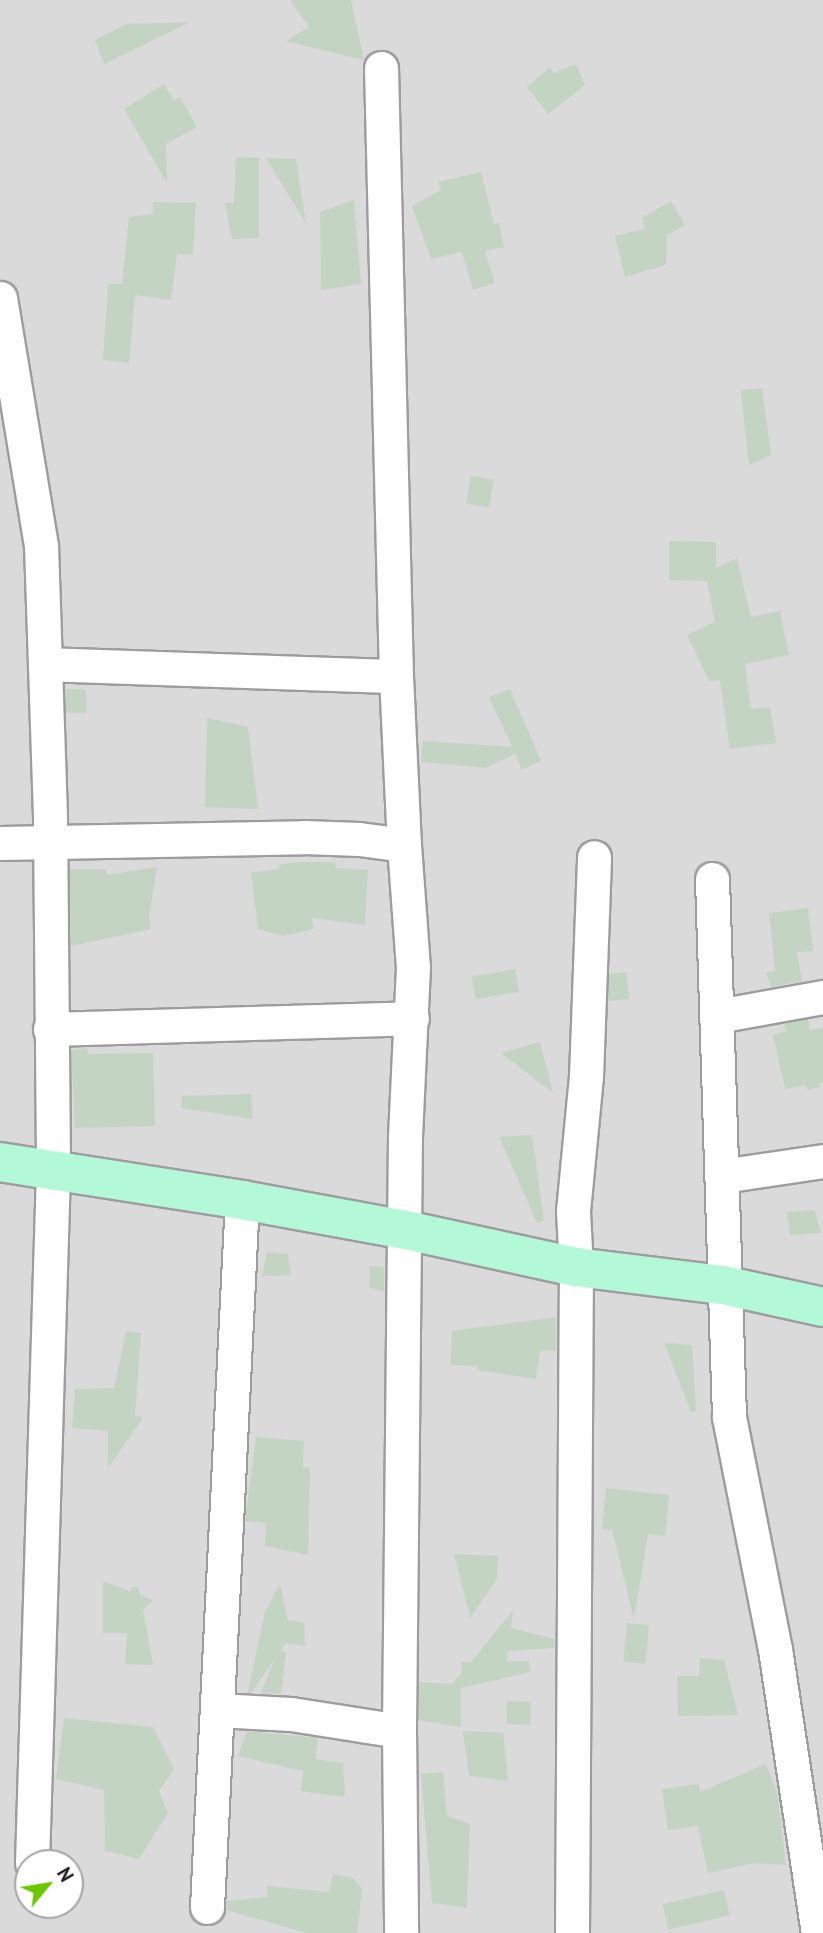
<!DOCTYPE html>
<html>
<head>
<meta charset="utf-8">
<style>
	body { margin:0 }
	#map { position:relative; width:823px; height:1933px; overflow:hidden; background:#e1eee3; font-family:"PT Sans",sans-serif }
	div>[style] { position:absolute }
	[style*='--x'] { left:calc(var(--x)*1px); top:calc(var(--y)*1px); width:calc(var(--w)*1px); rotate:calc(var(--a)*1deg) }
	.residential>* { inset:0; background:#d9dad9 }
	.building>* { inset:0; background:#c4d4c2; transform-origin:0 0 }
	.roads { filter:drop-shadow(2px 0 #9d9d9d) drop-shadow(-2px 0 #9d9d9d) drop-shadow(0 2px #9d9d9d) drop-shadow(0 -2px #9d9d9d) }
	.street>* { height:33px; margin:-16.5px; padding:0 16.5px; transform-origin:16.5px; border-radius:16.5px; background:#fff }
	.secondary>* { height:38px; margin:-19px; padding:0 19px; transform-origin:19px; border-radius:19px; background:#b3f9d8 }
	span { translate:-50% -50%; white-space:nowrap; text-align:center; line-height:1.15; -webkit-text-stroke:6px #fff; paint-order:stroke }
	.north { position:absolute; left:14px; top:1849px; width:70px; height:70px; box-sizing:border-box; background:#fff; border:2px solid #a4a4a4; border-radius:50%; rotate:60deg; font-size:19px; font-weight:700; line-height:28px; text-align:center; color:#1c1c1c }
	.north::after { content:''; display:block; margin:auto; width:24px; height:32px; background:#6bc800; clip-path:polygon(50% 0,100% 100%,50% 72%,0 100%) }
</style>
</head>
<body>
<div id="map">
	<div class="residential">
		<i style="clip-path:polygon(evenodd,0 0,823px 0,823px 1933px,0 1933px,0 0,28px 1863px,70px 1863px,70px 1905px,28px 1905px,28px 1863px)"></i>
	</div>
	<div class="building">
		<i style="clip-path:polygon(290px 0,351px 0,364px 60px,286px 41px,309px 27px)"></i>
		<i style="clip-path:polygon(190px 22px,104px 64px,95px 40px,127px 24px)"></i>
		<i style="clip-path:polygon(576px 64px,585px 85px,548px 114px,527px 87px,550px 67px,554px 73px)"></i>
		<i style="clip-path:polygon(164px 84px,174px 101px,180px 97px,197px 127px,166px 144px,167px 183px,124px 109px)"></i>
		<i style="clip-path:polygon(236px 157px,259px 158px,259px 238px,232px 239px,225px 203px,234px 203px)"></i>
		<i style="clip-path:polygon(266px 158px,296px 159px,306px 224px)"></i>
		<i style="clip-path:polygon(481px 172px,494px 224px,499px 223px,504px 247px,485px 251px,495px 283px,473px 290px,462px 252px,431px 259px,412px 206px,441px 190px,438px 182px)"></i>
		<i style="clip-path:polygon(354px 200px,361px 284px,321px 290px,320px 212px)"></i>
		<i style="clip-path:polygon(671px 201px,685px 225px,667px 235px,666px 265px,625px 277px,615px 236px,645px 229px,642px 218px)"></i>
		<i style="clip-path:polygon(153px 202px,196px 203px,193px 255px,177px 254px,171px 300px,135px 295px,129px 363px,103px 360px,108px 284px,122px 284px,129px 217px,153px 214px)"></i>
		<i style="clip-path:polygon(762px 388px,771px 455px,749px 465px,741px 390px)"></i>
		<i style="left:471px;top:476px;width:23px;height:28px;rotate:10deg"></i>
		<i style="clip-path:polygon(669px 541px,716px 542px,716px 568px,737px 558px,751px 617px,780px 611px,789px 655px,745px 664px,751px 709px,770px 707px,776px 743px,730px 749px,720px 680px,709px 681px,687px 635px,715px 622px,707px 581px,669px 580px)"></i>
		<i style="left:65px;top:689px;width:21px;height:24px"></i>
		<i style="clip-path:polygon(510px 689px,541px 761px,522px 770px,515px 754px,486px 768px,421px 762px,423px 741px,512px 747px,489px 697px)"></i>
		<i style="clip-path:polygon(207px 718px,248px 727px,258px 809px,205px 807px)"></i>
		<i style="clip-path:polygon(297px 862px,335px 862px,336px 868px,368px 870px,365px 925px,312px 918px,314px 929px,283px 936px,258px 929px,251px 873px,279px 869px,278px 865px)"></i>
		<i style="clip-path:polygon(157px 867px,149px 917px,151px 929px,70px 946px,70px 869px,106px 869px,106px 875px)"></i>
		<i style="clip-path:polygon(808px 908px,813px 951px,797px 952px,802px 981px,771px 987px,766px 972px,775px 971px,769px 913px)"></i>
		<i style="left:515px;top:969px;width:23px;height:44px;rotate:80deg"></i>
		<i style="clip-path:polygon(626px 972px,629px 999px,608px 1001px,609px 974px)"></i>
		<i style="clip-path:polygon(808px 1019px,810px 1030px,823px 1028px,823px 1082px,819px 1083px,820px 1087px,808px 1090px,806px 1085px,785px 1089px,773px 1035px,787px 1031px,784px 1024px)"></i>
		<i style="clip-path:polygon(540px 1042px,553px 1093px,501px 1053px)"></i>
		<i style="clip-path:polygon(87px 1048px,88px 1054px,153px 1053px,155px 1126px,75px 1128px,71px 1050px)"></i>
		<i style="clip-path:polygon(251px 1094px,253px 1119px,181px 1108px,182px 1096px)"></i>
		<i style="clip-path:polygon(532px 1135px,544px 1221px,537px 1223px,499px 1137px)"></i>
		<i style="clip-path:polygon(815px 1210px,821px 1233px,790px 1235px,787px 1212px)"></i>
		<i style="clip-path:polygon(267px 1252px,288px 1254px,291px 1275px,262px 1276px)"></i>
		<i style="clip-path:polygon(370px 1266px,384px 1267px,384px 1291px,369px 1288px)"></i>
		<i style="clip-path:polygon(556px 1317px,556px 1350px,540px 1351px,536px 1379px,477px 1370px,477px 1366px,450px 1365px,452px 1331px)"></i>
		<i style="clip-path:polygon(126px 1331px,141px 1333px,135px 1415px,143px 1418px,108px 1468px,108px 1431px,72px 1428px,75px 1389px,114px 1388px)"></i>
		<i style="clip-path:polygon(664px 1343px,692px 1345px,696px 1411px,691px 1412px)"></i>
		<i style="clip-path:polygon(256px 1437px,304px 1441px,303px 1467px,310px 1468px,308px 1555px,265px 1546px,266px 1523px,245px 1521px)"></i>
		<i style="clip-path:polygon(606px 1488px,669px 1495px,665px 1536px,648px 1534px,634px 1619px,612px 1530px,602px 1529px)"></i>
		<i style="clip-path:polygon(454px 1554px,498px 1556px,497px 1579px,470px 1618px)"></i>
		<i style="clip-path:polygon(103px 1581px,131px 1592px,131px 1587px,138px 1587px,140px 1595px,153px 1600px,143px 1610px,153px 1665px,125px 1664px,127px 1633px,103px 1633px)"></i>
		<i style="clip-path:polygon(280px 1585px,288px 1620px,304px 1623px,305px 1646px,285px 1643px,280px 1651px,286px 1652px,281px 1694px,261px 1693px,274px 1660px,251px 1693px,248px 1692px,265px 1611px)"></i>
		<i style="clip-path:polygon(513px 1610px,511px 1628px,555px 1639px,554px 1648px,508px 1651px,507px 1661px,529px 1661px,530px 1672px,461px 1688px,461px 1727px,418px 1720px,419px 1682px,452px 1684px,462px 1672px,461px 1662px,471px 1662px)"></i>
		<i style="left:627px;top:1623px;width:22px;height:39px;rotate:5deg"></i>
		<i style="clip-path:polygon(700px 1658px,724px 1660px,738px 1715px,678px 1716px,677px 1676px,699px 1676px)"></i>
		<i style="left:507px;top:1701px;width:24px;height:23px;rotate:2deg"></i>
		<i style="clip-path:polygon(64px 1718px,153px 1727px,174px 1769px,159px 1791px,168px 1813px,139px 1859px,105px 1851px,104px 1790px,56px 1779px)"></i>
		<i style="clip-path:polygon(247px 1731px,318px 1738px,316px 1759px,343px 1763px,345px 1797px,301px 1791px,303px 1771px,238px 1756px)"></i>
		<i style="clip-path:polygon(463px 1731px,503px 1733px,508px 1781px,469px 1776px)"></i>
		<i style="clip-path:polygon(766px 1764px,777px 1792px,786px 1865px,754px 1863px,708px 1873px,698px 1826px,668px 1830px,662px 1789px,699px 1784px,700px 1792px)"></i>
		<i style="clip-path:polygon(443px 1772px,447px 1816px,470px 1824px,467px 1908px,432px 1903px,421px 1774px)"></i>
		<i style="clip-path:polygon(333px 1874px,353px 1878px,362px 1889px,357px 1933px,307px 1933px,226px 1910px,227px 1901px,267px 1897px,267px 1886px,329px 1892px)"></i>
		<i style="left:724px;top:1890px;width:26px;height:63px;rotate:77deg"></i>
	</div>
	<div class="roads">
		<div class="street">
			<i style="--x:381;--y:68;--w:608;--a:88.59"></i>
			<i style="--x:396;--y:676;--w:169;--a:87.3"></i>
			<i style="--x:0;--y:298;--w:250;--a:80.6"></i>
			<i style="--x:41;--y:545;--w:273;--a:88.1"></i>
			<i style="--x:50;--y:818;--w:353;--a:89.5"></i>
			<i style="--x:53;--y:1171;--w:692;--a:91.74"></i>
			<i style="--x:45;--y:664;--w:351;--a:2"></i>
			<i style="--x:0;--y:843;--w:304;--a:-1.1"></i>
			<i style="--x:304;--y:837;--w:55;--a:2.1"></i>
			<i style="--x:359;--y:839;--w:45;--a:7.6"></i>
			<i style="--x:404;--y:845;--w:122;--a:85.8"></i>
			<i style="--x:413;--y:967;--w:169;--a:92.7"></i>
			<i style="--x:405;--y:1136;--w:595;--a:90.58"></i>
			<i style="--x:399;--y:1731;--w:202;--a:89.4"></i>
			<i style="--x:712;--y:879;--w:538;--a:88.19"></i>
			<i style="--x:729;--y:1417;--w:237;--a:78.8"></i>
			<i style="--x:775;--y:1649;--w:287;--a:81.4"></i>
			<i style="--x:717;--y:1016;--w:108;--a:-10.2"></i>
			<i style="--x:50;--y:1029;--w:362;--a:-1.7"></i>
			<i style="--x:722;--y:1176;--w:102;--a:-8.4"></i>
			<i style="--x:217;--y:1710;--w:74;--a:3.1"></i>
			<i style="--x:291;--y:1714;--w:109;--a:8.9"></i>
			<i style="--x:207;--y:1907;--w:708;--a:-87.17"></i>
			<i style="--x:572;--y:1933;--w:666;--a:-89.66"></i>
			<i style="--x:576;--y:1267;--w:56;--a:-93.1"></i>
			<i style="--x:573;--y:1211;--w:135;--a:-84.5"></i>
			<i style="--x:586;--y:1077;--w:220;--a:-87.9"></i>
		</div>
		<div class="secondary">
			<i style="--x:0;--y:1162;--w:245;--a:8.9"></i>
			<i style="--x:242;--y:1200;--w:167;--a:10.4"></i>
			<i style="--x:406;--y:1230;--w:174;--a:12.3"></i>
			<i style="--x:576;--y:1267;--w:148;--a:7"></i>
			<i style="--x:723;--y:1285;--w:102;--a:12.4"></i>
		</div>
	</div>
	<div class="north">N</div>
</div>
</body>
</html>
